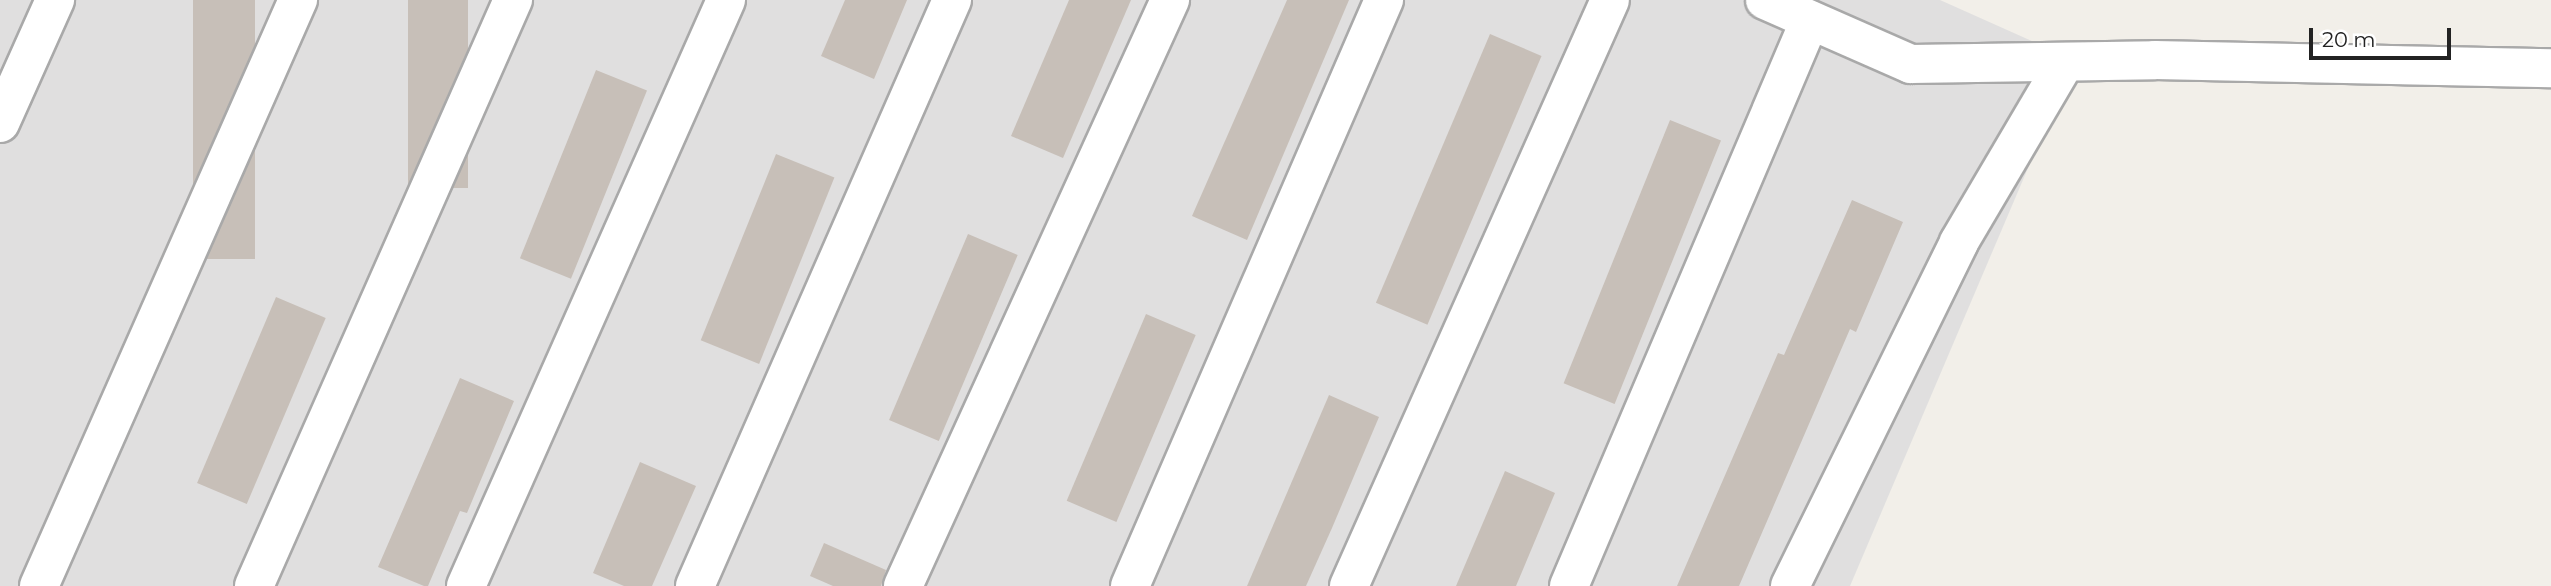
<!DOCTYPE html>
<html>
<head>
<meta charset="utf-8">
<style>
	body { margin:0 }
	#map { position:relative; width:2551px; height:586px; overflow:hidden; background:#f2efe9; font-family:Montserrat,sans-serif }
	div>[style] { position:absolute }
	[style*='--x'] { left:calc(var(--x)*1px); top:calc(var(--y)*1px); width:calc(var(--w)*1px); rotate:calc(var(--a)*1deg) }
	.residential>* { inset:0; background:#e0dfdf }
	.building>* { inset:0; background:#c7bfb8; transform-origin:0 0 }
	.roads { filter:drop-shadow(2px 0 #a9a9a9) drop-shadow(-2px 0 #a9a9a9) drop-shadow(0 2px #a9a9a9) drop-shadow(0 -2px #a9a9a9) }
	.minor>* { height:38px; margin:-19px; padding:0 19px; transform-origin:19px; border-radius:19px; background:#fff }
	span { translate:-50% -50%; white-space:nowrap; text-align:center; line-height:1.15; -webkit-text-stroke:7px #fff; paint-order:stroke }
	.scale { position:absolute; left:2309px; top:28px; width:142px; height:32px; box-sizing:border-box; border:4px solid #222; border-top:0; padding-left:9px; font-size:21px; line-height:24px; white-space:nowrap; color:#222; -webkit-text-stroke:5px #fff; paint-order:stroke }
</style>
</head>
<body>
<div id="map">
	<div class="residential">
		<i style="clip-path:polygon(0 0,1940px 0,2074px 60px,1850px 586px,0 586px)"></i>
	</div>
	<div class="building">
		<i style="left:193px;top:0;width:62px;height:259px"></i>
		<i style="left:408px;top:0;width:60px;height:188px"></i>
		<i style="clip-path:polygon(845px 0,907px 0,874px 79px,821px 56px)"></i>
		<i style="clip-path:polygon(1069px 0,1131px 0,1063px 158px,1011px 136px)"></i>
		<i style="clip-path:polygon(1287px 0,1349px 0,1247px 240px,1192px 216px)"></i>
		<i style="left:1490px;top:34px;width:56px;height:292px;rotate:23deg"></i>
		<i style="left:596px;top:70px;width:55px;height:203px;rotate:22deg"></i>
		<i style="left:1670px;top:120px;width:55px;height:284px;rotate:22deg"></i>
		<i style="left:776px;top:154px;width:63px;height:201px;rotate:22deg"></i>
		<i style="clip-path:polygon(1852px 200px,1903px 222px,1856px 332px,1850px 329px,1739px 586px,1677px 586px,1778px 353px,1784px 355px)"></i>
		<i style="left:968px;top:234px;width:54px;height:202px;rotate:23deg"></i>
		<i style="left:276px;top:297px;width:54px;height:202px;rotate:23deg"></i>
		<i style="left:1146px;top:314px;width:54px;height:203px;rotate:23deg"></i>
		<i style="clip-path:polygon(460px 378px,514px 401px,467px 513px,460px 511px,428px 586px,424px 586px,378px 567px)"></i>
		<i style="clip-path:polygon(1329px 395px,1379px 417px,1332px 528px,1306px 586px,1247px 586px)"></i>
		<i style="clip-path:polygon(640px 462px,696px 486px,652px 586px,624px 586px,593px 573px)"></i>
		<i style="clip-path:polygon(1505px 471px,1555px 493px,1516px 586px,1456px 586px)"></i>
		<i style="clip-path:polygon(824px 543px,886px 570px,881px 586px,833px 586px,810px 576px)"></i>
	</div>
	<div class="roads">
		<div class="minor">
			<i style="--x:1765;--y:0;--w:159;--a:23.7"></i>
			<i style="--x:1911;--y:64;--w:244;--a:-0.9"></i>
			<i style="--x:2155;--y:60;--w:396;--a:1.2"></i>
			<i style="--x:0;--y:123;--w:135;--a:-65.9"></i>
			<i style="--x:39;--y:586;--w:641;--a:-66.16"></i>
			<i style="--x:254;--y:586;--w:641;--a:-66.16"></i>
			<i style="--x:466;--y:586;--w:641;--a:-66.07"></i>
			<i style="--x:695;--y:586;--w:640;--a:-66.32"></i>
			<i style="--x:903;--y:586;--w:644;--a:-65.5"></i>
			<i style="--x:1130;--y:586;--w:639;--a:-66.57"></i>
			<i style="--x:1349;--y:586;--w:641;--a:-65.99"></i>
			<i style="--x:1569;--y:586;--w:615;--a:-66.94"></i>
			<i style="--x:1790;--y:586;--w:383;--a:-63.8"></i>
			<i style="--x:1959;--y:242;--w:207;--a:-59.5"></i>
		</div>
	</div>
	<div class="scale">20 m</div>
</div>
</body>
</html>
